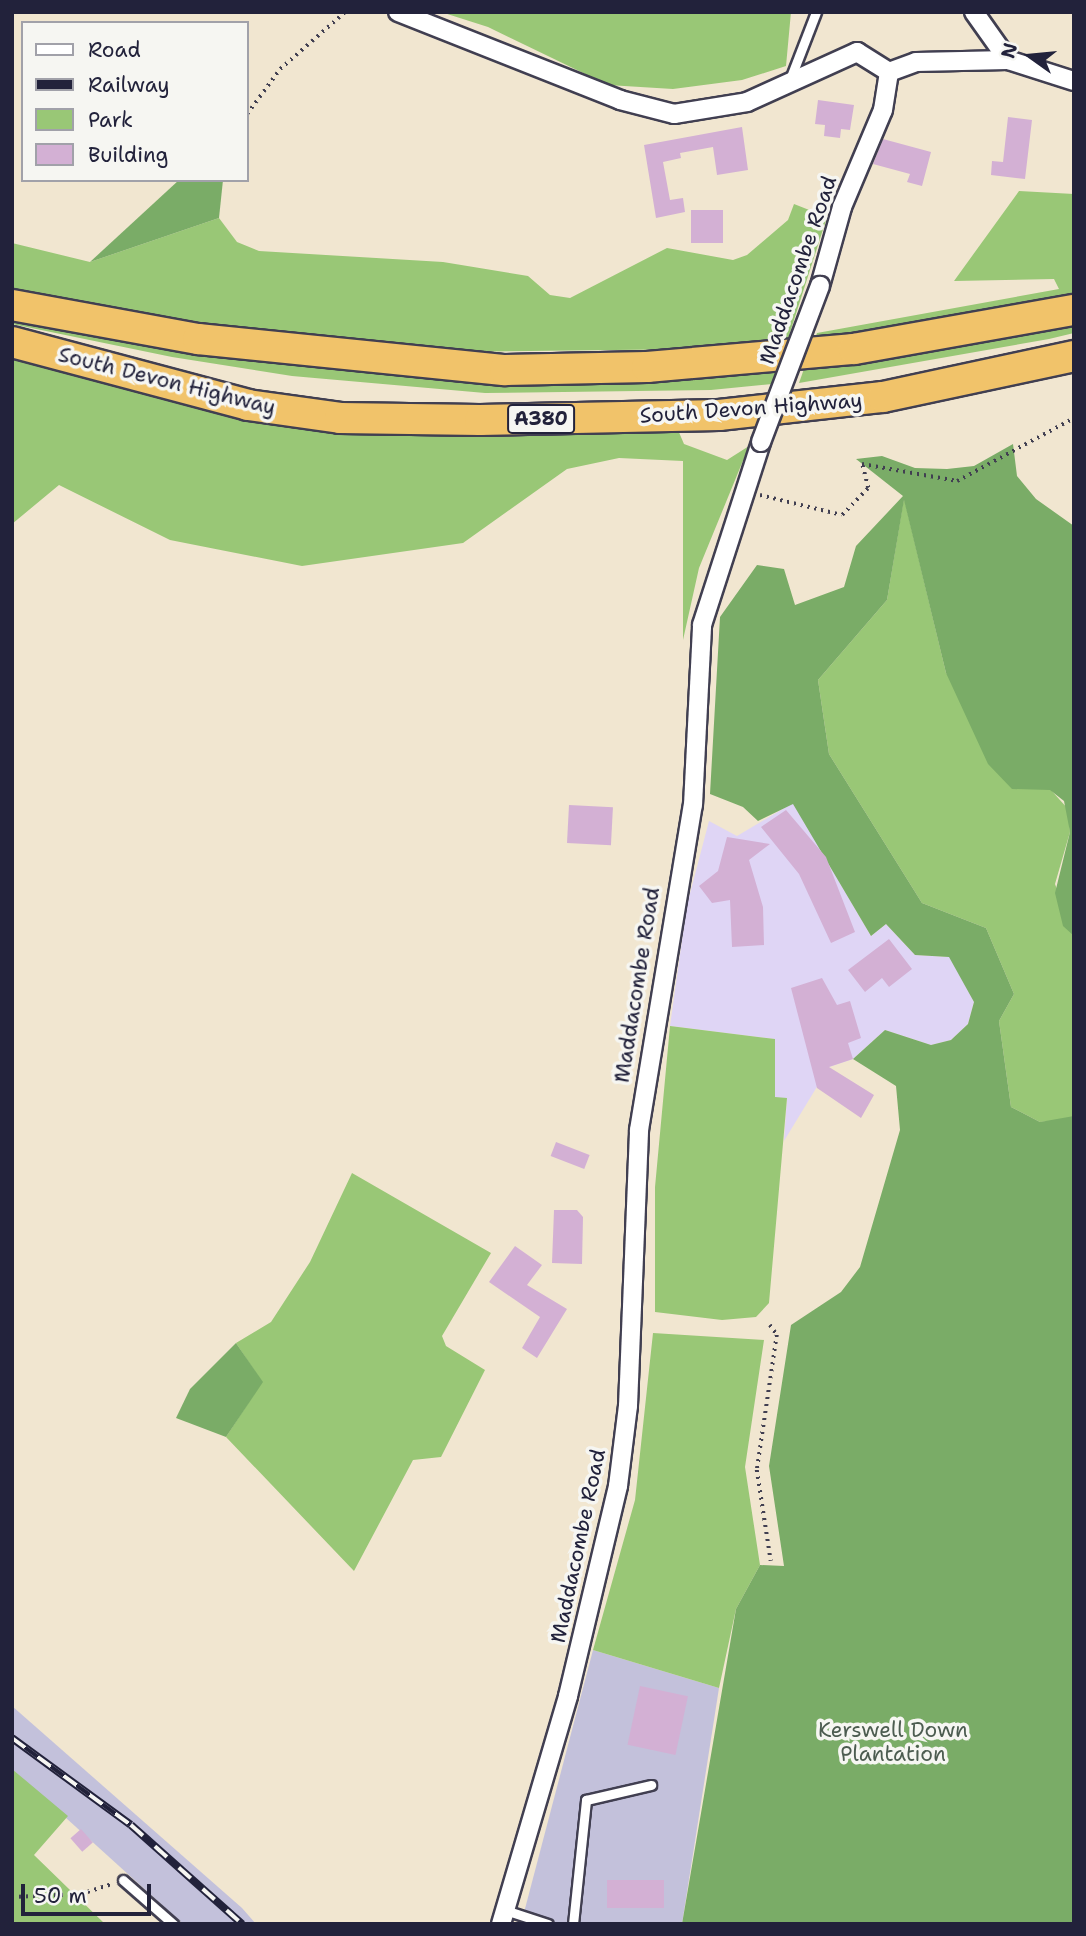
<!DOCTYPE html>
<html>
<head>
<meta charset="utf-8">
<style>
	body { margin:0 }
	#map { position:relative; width:1086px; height:1936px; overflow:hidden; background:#f1e6d0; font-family:"Shantell Sans",sans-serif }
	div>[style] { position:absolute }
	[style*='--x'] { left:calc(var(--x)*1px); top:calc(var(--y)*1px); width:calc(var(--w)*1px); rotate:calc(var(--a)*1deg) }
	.built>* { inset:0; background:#dfd5f5 }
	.industrial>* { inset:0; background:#c3c1db }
	.green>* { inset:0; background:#99c776 }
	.forest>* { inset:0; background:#7aac67 }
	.building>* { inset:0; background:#d3b0d4; transform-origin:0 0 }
	.path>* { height:3.5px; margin-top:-1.75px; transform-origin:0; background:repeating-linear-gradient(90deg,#413f51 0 2px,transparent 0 7px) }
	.roads { filter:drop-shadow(2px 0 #413f51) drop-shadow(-2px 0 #413f51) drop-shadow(0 2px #413f51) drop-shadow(0 -2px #413f51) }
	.service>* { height:9px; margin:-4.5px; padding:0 4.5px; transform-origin:4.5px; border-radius:4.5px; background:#fff }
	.minor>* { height:18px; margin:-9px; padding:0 9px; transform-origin:9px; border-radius:9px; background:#fff }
	.trunk>* { height:30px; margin:-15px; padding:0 15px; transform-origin:15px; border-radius:15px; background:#f1c36a }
	.rail>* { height:8px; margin-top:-4px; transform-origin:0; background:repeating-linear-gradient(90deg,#f6f6f2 0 16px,#22223b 0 32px); box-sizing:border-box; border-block:2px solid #22223b }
	.bridges { filter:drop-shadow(2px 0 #413f51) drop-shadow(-2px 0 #413f51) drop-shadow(0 2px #413f51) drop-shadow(0 -2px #413f51) }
	.minor-bridge>* { height:18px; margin:-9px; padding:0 9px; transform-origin:9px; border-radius:9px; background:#fff }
	span { translate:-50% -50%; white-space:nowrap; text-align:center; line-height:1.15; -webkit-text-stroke:7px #f6f6f2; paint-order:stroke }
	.shield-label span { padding:2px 5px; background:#f6f6f2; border:2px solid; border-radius:5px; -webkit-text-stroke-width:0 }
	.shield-label { font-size:19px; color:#22223b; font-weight:700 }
	.street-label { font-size:21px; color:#22223b }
	.park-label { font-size:21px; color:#4c5c50 }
	.frame { position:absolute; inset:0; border:14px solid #22223b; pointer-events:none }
	.legend { position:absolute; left:21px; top:21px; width:228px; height:161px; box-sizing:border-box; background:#f6f6f2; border:2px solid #a1a1a9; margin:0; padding:9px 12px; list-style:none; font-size:21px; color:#22223b }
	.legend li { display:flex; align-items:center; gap:14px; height:35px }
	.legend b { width:35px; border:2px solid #a1a1a9 }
	.north { position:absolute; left:995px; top:21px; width:70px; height:70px; -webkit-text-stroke:5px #f6f6f2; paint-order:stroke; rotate:285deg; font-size:19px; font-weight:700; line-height:28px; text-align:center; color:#22223b }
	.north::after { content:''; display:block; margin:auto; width:24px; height:32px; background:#22223b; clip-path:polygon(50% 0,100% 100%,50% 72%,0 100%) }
	.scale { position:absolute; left:21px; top:1884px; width:130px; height:32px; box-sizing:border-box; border:4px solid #22223b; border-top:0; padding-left:9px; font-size:21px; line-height:24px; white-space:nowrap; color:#22223b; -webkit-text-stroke:5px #f6f6f2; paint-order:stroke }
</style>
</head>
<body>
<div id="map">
	<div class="built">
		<i style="clip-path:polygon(793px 803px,871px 936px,886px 924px,915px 955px,950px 957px,974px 1002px,968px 1024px,951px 1040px,931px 1045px,885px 1030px,853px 1059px,829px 1067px,784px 1141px,787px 1098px,775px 1098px,774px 1039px,670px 1026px,687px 905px,709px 821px,737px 836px)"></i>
	</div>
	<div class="industrial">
		<i style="clip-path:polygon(593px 1650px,719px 1688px,682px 1924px,521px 1924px)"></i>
		<i style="clip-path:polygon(12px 1706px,242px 1908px,256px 1924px,183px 1924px,12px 1769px)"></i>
	</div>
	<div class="green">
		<i style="clip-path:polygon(441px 12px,791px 12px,786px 66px,742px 80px,673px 89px,608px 85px,488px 27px)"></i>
		<i style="clip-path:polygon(1019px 191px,1074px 194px,1074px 301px,812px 346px,817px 333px,1059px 289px,1054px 279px,954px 281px)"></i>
		<i style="clip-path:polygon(794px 204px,827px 217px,785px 348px,445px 352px,258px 336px,12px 293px,12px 243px,90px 262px,219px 218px,237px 242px,259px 251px,443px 262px,528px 276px,550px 295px,570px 298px,667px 248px,733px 260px,747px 255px,788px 220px)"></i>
		<i style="clip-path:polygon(12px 314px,271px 359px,778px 367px,772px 384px,711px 390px,485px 393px,292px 376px,172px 357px,12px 324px)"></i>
		<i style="clip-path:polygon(1074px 321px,1074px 333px,1049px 339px,799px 383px,805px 366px)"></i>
		<i style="clip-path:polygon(12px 344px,239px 389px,364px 405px,675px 423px,684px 444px,727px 460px,749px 446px,699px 568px,683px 640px,683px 461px,619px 458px,567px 469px,463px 543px,302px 566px,170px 540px,59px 485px,12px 524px)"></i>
		<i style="clip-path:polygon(904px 498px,946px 673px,1068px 809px,1070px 832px,1055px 884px,1074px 936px,1074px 1116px,1065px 1120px,1040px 1122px,1011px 1107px,999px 1021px,1014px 994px,986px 928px,922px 903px,829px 754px,818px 680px,887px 600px)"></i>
		<i style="clip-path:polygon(670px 1026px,775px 1039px,775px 1097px,787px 1098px,769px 1303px,756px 1317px,722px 1320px,655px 1312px,655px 1187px)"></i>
		<i style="clip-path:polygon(352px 1173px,491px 1253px,442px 1336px,446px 1346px,485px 1370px,441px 1457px,413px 1460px,354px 1571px,226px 1437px,262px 1382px,236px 1343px,271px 1322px,310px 1262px)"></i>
		<i style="clip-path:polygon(653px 1333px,764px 1340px,745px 1467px,760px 1565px,736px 1609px,719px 1688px,593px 1650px,635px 1500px)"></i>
		<i style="clip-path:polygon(12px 1769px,68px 1816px,34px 1855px,105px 1924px,12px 1924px)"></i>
	</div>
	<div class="forest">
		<i style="clip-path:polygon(179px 180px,223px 180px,219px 218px,90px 262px)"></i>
		<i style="clip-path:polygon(1013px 444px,1017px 476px,1036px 499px,1074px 526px,1074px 936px,1063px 926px,1055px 893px,1070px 832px,1064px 801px,1050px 790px,1012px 789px,988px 764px,946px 673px,904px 500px,887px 600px,818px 680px,829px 754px,922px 903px,986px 928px,1014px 994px,999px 1021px,1011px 1107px,1040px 1122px,1074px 1116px,1074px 1924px,682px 1924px,736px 1609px,760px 1565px,784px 1566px,769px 1466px,791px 1325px,841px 1292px,860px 1267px,900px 1130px,896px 1086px,853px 1059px,885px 1030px,931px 1045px,951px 1040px,968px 1024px,974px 1002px,949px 957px,915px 955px,886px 924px,871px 936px,793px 804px,758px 821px,743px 807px,710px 794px,720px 617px,757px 565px,784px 569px,795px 605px,844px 587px,856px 546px,903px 496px,856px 459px,882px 456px,915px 468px,947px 469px,974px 466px)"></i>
		<i style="clip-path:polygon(236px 1343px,263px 1382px,226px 1437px,176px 1418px,190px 1389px)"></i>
	</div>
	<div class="building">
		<i style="clip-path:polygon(818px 100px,854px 105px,850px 130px,841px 129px,840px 138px,824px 136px,825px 125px,815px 124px)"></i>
		<i style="clip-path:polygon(1008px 117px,1032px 120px,1025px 179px,991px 175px,992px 161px,1003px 162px)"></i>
		<i style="clip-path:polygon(742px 127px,748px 170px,717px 175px,713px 147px,680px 153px,681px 158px,663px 162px,670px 200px,683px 198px,685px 212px,656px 218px,644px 145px)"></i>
		<i style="clip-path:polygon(883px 139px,931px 152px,922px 186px,907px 182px,910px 174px,873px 164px)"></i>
		<i style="left:691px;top:210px;width:32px;height:33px"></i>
		<i style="left:569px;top:805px;width:44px;height:38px;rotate:3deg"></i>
		<i style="clip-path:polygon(786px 810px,826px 857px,855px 932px,831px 943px,799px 874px,761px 827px)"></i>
		<i style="clip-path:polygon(727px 837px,770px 844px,749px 860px,763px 907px,764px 945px,732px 947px,730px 900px,712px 903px,699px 886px,718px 871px)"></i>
		<i style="clip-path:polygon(889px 939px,912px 969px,889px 987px,882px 978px,865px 992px,848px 970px)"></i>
		<i style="clip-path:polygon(822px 978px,837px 1005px,850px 1001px,861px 1038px,848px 1043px,853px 1059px,829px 1067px,874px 1095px,861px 1118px,817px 1088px,791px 988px)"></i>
		<i style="left:556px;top:1142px;width:36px;height:15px;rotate:21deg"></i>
		<i style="clip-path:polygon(554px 1210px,577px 1210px,583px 1217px,582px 1264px,552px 1263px)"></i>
		<i style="clip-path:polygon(515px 1246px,542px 1265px,527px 1285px,567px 1309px,537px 1358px,522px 1348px,540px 1317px,489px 1282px)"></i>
		<i style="left:640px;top:1686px;width:49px;height:60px;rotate:12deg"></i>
		<i style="left:81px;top:1829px;width:18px;height:14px;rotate:49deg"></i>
		<i style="left:607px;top:1880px;width:57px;height:28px"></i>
	</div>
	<div class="path">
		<i style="--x:247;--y:114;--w:56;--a:-53.7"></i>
		<i style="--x:280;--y:69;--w:86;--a:-41.2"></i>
		<i style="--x:760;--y:495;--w:84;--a:13.7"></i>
		<i style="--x:842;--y:515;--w:37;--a:-46"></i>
		<i style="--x:868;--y:488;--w:25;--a:-104"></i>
		<i style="--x:862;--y:464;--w:97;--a:10.1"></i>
		<i style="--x:957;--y:481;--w:133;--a:-28.3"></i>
		<i style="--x:770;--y:1325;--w:12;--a:55"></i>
		<i style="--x:777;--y:1335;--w:136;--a:98.4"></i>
		<i style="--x:757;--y:1470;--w:92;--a:81.3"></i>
		<i style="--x:12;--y:1897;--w:69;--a:-2.5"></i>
		<i style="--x:81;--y:1894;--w:32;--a:-18"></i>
	</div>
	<div class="roads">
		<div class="service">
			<i style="--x:789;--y:82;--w:75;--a:-68.9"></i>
			<i style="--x:123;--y:1880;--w:67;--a:41.3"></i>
			<i style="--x:505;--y:1910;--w:45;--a:18"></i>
			<i style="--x:573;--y:1924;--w:125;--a:-84"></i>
			<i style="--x:586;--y:1800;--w:67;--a:-13"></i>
		</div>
		<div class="minor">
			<i style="--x:398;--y:12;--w:239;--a:21.6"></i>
			<i style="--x:620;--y:100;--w:56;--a:14.5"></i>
			<i style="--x:674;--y:114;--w:74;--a:-9.3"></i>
			<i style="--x:747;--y:102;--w:121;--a:-24.4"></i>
			<i style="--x:857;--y:52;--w:38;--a:32"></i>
			<i style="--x:974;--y:12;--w:59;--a:54.7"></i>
			<i style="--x:889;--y:72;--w:29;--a:-20"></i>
			<i style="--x:916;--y:62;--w:92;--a:-1.2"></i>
			<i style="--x:1008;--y:60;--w:69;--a:17.7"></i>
			<i style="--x:820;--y:286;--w:82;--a:-74.4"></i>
			<i style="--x:842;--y:207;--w:105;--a:-67.1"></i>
			<i style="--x:883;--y:110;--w:38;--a:-81"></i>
			<i style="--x:501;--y:1924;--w:238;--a:-73.6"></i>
			<i style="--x:568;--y:1696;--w:216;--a:-76.6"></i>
			<i style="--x:618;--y:1486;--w:81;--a:-82.9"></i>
			<i style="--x:628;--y:1406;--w:276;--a:-87.7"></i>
			<i style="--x:639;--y:1130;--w:329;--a:-80.6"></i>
			<i style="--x:693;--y:805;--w:180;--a:-87.1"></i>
			<i style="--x:702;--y:625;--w:192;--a:-72.1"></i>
		</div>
		<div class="trunk">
			<i style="--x:12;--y:305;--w:189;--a:10.4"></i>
			<i style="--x:198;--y:339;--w:309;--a:5.8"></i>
			<i style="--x:505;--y:370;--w:142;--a:-1.2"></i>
			<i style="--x:647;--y:367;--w:208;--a:-5"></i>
			<i style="--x:854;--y:349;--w:223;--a:-10.1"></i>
			<i style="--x:12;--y:342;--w:244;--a:14.9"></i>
			<i style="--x:248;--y:405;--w:93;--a:8"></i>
			<i style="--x:340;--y:418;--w:140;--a:0.8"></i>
			<i style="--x:480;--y:420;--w:239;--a:-1.2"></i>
			<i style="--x:719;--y:415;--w:165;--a:-6.3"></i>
			<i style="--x:883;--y:397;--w:195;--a:-12.1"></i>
		</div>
	</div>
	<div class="rail">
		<i style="--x:12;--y:1738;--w:147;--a:36.2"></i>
		<i style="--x:131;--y:1825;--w:149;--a:41.7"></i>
	</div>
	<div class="bridges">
		<div class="minor-bridge">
			<i style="--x:761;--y:442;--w:167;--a:-69.3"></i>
		</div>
	</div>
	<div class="shield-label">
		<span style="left:541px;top:419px">A380</span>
	</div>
	<div class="street-label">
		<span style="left:798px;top:270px;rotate:-71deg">Maddacombe Road</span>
		<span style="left:167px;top:381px;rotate:14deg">South Devon Highway</span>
		<span style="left:751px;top:408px;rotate:-4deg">South Devon Highway</span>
		<span style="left:637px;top:985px;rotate:-81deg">Maddacombe Road</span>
		<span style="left:578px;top:1546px;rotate:-78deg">Maddacombe Road</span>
	</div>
	<div class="park-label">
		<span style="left:893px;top:1742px">Kerswell Down<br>Plantation</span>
	</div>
	<div class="frame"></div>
	<ul class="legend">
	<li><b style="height:9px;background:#fff"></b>Road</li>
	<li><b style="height:9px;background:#22223b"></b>Railway</li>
	<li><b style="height:19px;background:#99c776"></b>Park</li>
	<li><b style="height:19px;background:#d3b0d4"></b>Building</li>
	</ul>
	<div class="north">N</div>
	<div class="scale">50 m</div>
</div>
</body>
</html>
